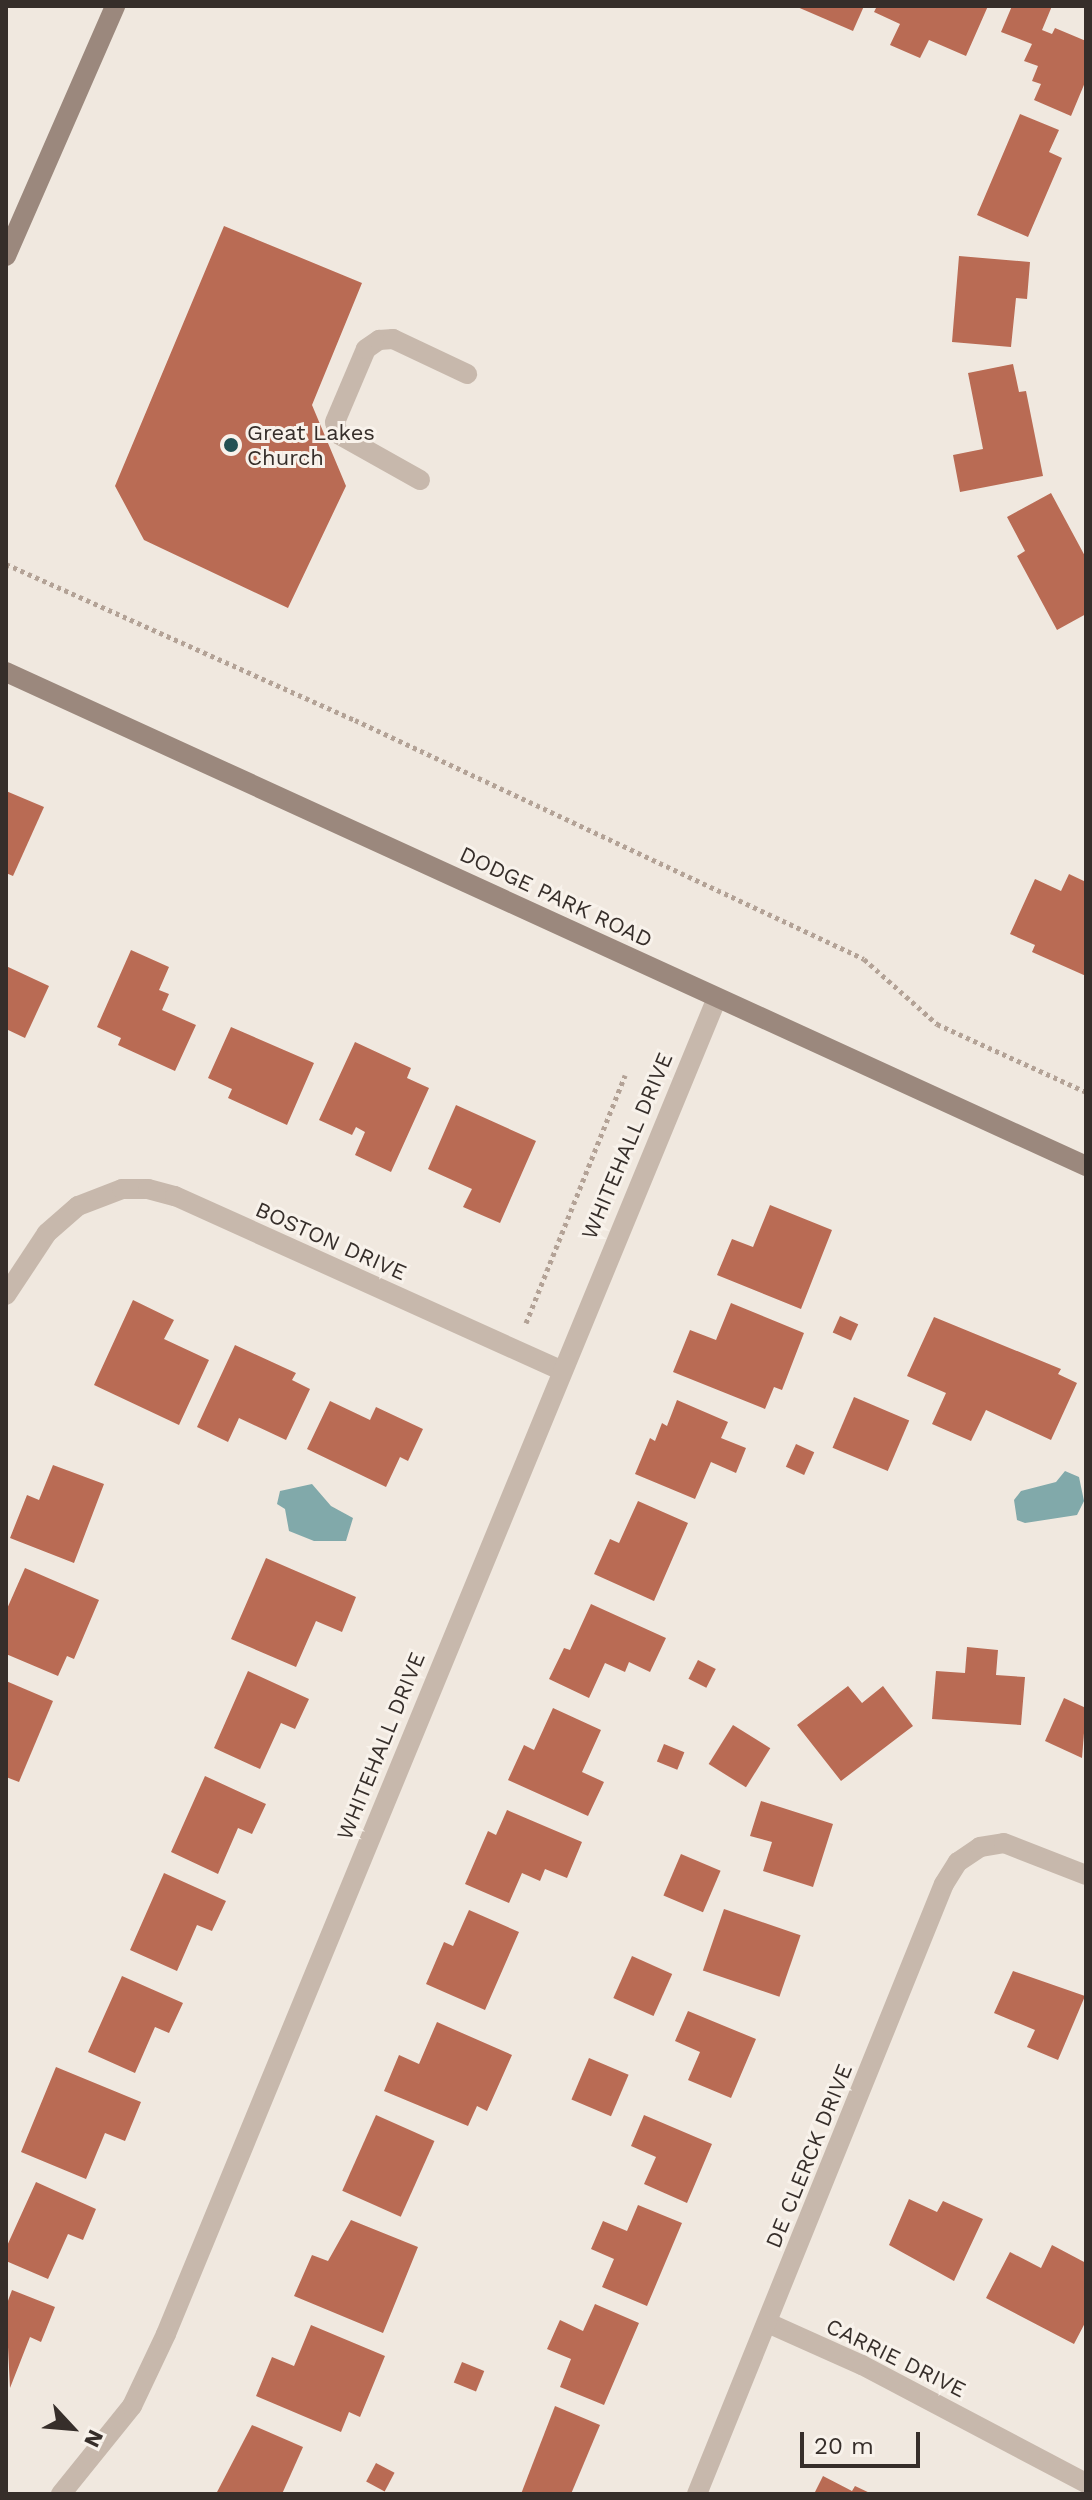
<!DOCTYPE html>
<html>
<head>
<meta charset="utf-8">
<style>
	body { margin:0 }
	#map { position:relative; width:1092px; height:2500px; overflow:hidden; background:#f0e8df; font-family:"Work Sans",sans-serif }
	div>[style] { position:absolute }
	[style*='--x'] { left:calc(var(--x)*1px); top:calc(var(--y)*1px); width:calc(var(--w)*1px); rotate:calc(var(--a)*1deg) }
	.water>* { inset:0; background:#81a9aa }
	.building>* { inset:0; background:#b96b54; transform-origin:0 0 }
	.path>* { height:5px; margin-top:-2.5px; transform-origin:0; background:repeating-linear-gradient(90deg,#b3a296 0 4px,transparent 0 8px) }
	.lane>* { height:20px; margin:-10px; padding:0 10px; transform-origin:10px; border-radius:10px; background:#c7b8ac }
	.street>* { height:20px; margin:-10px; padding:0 10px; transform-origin:10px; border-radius:10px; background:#c7b8ac }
	.secondary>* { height:20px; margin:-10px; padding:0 10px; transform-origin:10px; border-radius:10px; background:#9b887d }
	.dots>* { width:22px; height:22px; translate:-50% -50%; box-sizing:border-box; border:4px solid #f8f2eb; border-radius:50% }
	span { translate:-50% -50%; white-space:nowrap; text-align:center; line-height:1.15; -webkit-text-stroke:6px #f8f2eb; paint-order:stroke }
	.poi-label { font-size:22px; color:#362e2a }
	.left { translate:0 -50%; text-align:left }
	.street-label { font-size:22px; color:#362e2a }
	.frame { position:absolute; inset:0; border:8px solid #362e2a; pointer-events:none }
	.north { position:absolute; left:32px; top:2388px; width:80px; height:80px; -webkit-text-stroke:6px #f8f2eb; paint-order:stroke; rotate:116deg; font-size:22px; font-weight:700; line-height:32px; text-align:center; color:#362e2a }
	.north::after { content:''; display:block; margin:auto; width:28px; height:36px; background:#362e2a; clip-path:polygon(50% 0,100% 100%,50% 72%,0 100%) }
	.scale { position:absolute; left:800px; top:2432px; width:120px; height:36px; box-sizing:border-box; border:4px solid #362e2a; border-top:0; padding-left:10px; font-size:24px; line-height:28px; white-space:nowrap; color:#362e2a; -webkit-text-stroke:6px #f8f2eb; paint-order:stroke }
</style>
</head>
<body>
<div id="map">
	<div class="water">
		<i style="clip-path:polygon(1065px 1471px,1079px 1477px,1084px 1501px,1077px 1515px,1025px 1523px,1017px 1520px,1014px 1500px,1021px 1491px,1056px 1482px)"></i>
		<i style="clip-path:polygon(312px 1484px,331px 1506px,353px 1518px,346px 1541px,314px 1541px,289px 1531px,285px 1509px,277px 1504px,280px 1491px)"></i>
	</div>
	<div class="building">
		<i style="clip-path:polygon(795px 6px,864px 6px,853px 31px)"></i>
		<i style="clip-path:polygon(877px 6px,988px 6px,966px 56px,929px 40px,920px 58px,890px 45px,900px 24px,874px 12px)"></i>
		<i style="clip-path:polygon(1012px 6px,1052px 6px,1042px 30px,1052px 34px,1055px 28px,1086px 41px,1086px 80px,1071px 116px,1034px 100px,1041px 84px,1032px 81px,1038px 66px,1024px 61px,1032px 44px,1001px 32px)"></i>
		<i style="clip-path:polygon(1020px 114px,1059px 130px,1049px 152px,1062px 158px,1028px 237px,977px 215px)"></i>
		<i style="clip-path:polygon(224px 226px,362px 283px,312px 405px,346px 486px,288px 608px,144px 540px,115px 486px)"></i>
		<i style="clip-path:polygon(959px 256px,1030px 262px,1027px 299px,1016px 298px,1011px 347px,952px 342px)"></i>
		<i style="clip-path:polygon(1013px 364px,1019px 392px,1026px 391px,1043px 476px,960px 492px,953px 455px,983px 449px,968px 373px)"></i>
		<i style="clip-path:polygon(1051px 493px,1086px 558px,1086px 614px,1057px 630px,1017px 556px,1025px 551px,1007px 517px)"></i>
		<i style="clip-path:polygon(6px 791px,44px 807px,13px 876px,6px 873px)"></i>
		<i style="clip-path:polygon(1069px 874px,1086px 882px,1086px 976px,1032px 952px,1035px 945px,1010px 934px,1035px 879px,1061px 891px)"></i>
		<i style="clip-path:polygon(131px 950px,169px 967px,159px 990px,169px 994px,162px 1010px,196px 1025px,175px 1071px,118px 1045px,121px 1038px,97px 1027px)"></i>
		<i style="clip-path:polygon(6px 966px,49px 986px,25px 1038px,6px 1029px)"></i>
		<i style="clip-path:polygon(231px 1027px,314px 1063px,287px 1125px,228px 1098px,232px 1089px,208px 1078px)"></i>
		<i style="clip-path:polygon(355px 1042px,411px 1068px,407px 1078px,429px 1088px,391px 1172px,355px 1155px,365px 1132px,356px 1127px,352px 1135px,319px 1120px)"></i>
		<i style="clip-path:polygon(456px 1105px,536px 1141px,500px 1223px,463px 1207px,472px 1189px,428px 1169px)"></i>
		<i style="clip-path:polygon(770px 1205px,832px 1230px,801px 1309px,717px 1275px,732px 1239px,753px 1247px)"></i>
		<i style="clip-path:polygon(133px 1300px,174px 1320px,164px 1339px,209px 1360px,179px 1425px,94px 1385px)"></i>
		<i style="clip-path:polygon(731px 1303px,804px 1333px,782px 1390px,774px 1387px,765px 1409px,673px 1372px,690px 1330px,716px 1340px)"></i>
		<i style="left:840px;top:1316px;width:20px;height:18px;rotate:24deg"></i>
		<i style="clip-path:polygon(934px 1317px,1061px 1369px,1058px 1374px,1077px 1383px,1051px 1440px,986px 1410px,971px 1441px,932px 1424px,946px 1393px,907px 1376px)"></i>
		<i style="clip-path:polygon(235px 1345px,296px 1373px,292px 1380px,310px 1389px,286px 1440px,239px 1418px,228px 1442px,197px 1427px)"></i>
		<i style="left:854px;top:1397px;width:60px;height:55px;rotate:23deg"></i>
		<i style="clip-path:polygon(677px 1400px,728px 1422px,721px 1438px,746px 1448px,736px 1473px,711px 1462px,695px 1499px,635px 1474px,650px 1438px,655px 1441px,662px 1423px,667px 1426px)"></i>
		<i style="clip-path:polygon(330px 1401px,370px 1420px,376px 1407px,423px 1429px,408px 1461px,400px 1457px,386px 1487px,307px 1449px)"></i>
		<i style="left:796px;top:1444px;width:20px;height:25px;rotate:24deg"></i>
		<i style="clip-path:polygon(53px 1465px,104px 1484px,74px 1563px,10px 1538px,27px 1495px,39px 1500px)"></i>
		<i style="clip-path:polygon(638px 1501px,688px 1523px,654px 1601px,594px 1574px,610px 1539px,619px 1543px)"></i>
		<i style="clip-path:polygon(266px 1558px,356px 1597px,342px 1632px,316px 1621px,296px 1667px,231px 1639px)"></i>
		<i style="clip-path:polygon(25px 1568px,99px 1600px,74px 1659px,67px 1656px,58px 1676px,6px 1654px,6px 1611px)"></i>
		<i style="clip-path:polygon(591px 1604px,666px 1638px,650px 1672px,629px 1662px,625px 1672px,605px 1663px,589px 1698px,549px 1679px,564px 1648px,570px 1650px)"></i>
		<i style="clip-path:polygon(967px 1647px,998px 1650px,996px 1675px,1025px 1677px,1021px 1725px,932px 1719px,936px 1671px,965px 1673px)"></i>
		<i style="left:698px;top:1660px;width:20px;height:21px;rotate:27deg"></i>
		<i style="clip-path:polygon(248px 1671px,309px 1699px,295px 1729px,281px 1723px,260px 1769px,214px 1748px)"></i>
		<i style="clip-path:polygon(6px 1681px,53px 1701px,19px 1782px,6px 1777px)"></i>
		<i style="clip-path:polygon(848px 1686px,862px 1703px,883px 1686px,913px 1726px,841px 1781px,797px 1725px)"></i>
		<i style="clip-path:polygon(1064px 1698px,1086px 1708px,1082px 1758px,1045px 1741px)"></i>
		<i style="clip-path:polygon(553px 1708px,601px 1730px,582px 1772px,604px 1782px,588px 1816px,508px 1780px,524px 1745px,534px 1750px)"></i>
		<i style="left:733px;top:1725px;width:44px;height:46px;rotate:32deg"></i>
		<i style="left:664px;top:1744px;width:22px;height:19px;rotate:22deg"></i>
		<i style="clip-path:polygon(205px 1776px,266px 1804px,252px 1834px,238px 1828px,218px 1874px,171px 1852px)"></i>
		<i style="clip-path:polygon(761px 1801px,833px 1824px,813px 1887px,763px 1871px,772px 1842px,750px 1836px)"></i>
		<i style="clip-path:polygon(507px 1810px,582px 1842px,567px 1878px,545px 1869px,540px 1881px,522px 1873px,509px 1903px,465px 1884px,488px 1831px,496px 1835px)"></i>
		<i style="left:681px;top:1854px;width:43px;height:45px;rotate:23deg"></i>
		<i style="clip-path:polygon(164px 1873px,226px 1901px,212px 1931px,197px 1925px,177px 1971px,130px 1950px)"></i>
		<i style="left:724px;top:1909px;width:81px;height:65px;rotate:19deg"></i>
		<i style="clip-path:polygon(469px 1910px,519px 1932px,485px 2010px,426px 1984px,444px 1942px,453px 1946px)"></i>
		<i style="left:632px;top:1956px;width:44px;height:46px;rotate:24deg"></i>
		<i style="clip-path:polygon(1013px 1971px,1085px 1996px,1058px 2060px,1027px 2047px,1035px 2030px,994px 2013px)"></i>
		<i style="clip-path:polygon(122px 1976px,183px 2003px,169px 2033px,155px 2027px,135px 2073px,88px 2052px)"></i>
		<i style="clip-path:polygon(688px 2011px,756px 2039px,731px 2098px,688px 2080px,700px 2052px,675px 2041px)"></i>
		<i style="clip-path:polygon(437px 2022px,512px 2055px,487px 2111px,477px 2106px,468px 2126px,384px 2091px,399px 2055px,419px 2064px)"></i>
		<i style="left:589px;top:2058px;width:43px;height:45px;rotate:23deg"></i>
		<i style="clip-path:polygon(56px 2067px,141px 2102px,125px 2141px,105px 2133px,86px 2179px,21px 2152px)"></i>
		<i style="left:376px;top:2115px;width:64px;height:83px;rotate:24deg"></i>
		<i style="clip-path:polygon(644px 2115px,712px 2144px,687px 2203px,644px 2184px,656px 2157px,631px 2146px)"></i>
		<i style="clip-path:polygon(36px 2182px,96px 2209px,83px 2240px,68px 2234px,48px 2279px,6px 2261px,6px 2248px)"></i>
		<i style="clip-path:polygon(909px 2199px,937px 2212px,943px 2201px,983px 2219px,954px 2281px,889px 2245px)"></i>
		<i style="clip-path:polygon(638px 2205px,682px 2223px,647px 2306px,602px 2287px,614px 2259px,591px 2249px,603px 2221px,627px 2231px)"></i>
		<i style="clip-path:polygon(351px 2220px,418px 2247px,383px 2333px,294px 2296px,312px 2255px,328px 2261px)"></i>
		<i style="clip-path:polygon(1052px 2245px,1086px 2263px,1086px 2321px,1074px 2344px,986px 2298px,1010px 2252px,1041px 2268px)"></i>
		<i style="clip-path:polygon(12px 2290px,55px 2307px,41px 2342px,30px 2337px,10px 2388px,6px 2306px)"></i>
		<i style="clip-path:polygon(595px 2304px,639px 2323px,604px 2405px,560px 2387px,571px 2359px,547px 2349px,560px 2320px,583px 2331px)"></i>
		<i style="clip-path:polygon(311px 2325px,385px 2356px,360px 2417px,349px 2412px,341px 2432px,256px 2396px,272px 2357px,294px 2366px)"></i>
		<i style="left:462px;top:2362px;width:24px;height:22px;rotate:22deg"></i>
		<i style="clip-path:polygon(555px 2406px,600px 2425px,571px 2494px,521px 2494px)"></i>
		<i style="clip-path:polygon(252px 2425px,303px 2447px,282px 2494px,216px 2494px)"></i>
		<i style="left:376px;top:2463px;width:21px;height:21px;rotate:28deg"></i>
		<i style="clip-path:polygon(823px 2476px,852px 2491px,855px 2486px,872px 2494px,814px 2494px)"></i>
	</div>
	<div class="path">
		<i style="--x:6;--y:564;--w:382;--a:24.1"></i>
		<i style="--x:355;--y:720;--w:562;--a:25.15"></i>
		<i style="--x:864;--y:959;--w:98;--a:41.7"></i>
		<i style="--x:937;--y:1024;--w:164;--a:24.5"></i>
		<i style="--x:526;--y:1323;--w:267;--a:-68.2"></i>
	</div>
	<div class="lane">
		<i style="--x:420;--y:480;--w:94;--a:-150.7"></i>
		<i style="--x:338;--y:434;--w:12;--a:-104"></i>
		<i style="--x:335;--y:422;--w:79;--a:-67"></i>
		<i style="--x:366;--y:349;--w:16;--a:-35"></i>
		<i style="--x:379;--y:340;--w:14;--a:-4"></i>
		<i style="--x:393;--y:339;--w:82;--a:25.3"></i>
	</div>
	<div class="street">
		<i style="--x:6;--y:1295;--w:74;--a:-56.5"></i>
		<i style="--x:47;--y:1233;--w:41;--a:-41.1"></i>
		<i style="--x:78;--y:1206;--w:47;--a:-21.1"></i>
		<i style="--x:122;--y:1189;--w:26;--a:0"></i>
		<i style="--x:148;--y:1189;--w:28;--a:15"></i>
		<i style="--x:175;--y:1196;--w:422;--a:24.3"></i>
		<i style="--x:768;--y:2323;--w:103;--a:24.1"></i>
		<i style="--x:862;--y:2365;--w:253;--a:27.8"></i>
		<i style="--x:61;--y:2494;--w:113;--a:-51.1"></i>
		<i style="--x:132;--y:2406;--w:80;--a:-64.7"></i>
		<i style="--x:166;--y:2334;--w:1445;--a:-67.59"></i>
		<i style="--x:697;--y:2494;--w:658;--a:-67.96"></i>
		<i style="--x:944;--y:1884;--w:26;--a:-58"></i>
		<i style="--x:958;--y:1862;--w:27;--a:-34"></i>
		<i style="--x:980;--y:1847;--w:24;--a:-9"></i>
		<i style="--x:1004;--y:1843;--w:88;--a:21.3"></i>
	</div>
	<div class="secondary">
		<i style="--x:6;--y:256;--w:273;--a:-66.4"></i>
		<i style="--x:6;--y:672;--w:1188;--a:24.58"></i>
	</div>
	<div class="dots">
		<i style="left:231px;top:445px;background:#245153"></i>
	</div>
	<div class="poi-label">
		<span class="left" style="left:247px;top:445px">Great Lakes<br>Church</span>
	</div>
	<div class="street-label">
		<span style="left:556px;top:897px;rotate:25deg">DODGE PARK ROAD</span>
		<span style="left:627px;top:1146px;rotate:-67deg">WHITEHALL DRIVE</span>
		<span style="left:331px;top:1241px;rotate:24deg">BOSTON DRIVE</span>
		<span style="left:381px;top:1746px;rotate:-68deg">WHITEHALL DRIVE</span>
		<span style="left:809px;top:2156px;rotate:-68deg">DE CLERCK DRIVE</span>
		<span style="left:896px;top:2358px;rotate:26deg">CARRIE DRIVE</span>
	</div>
	<div class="frame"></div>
	<div class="north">N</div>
	<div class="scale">20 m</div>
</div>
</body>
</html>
